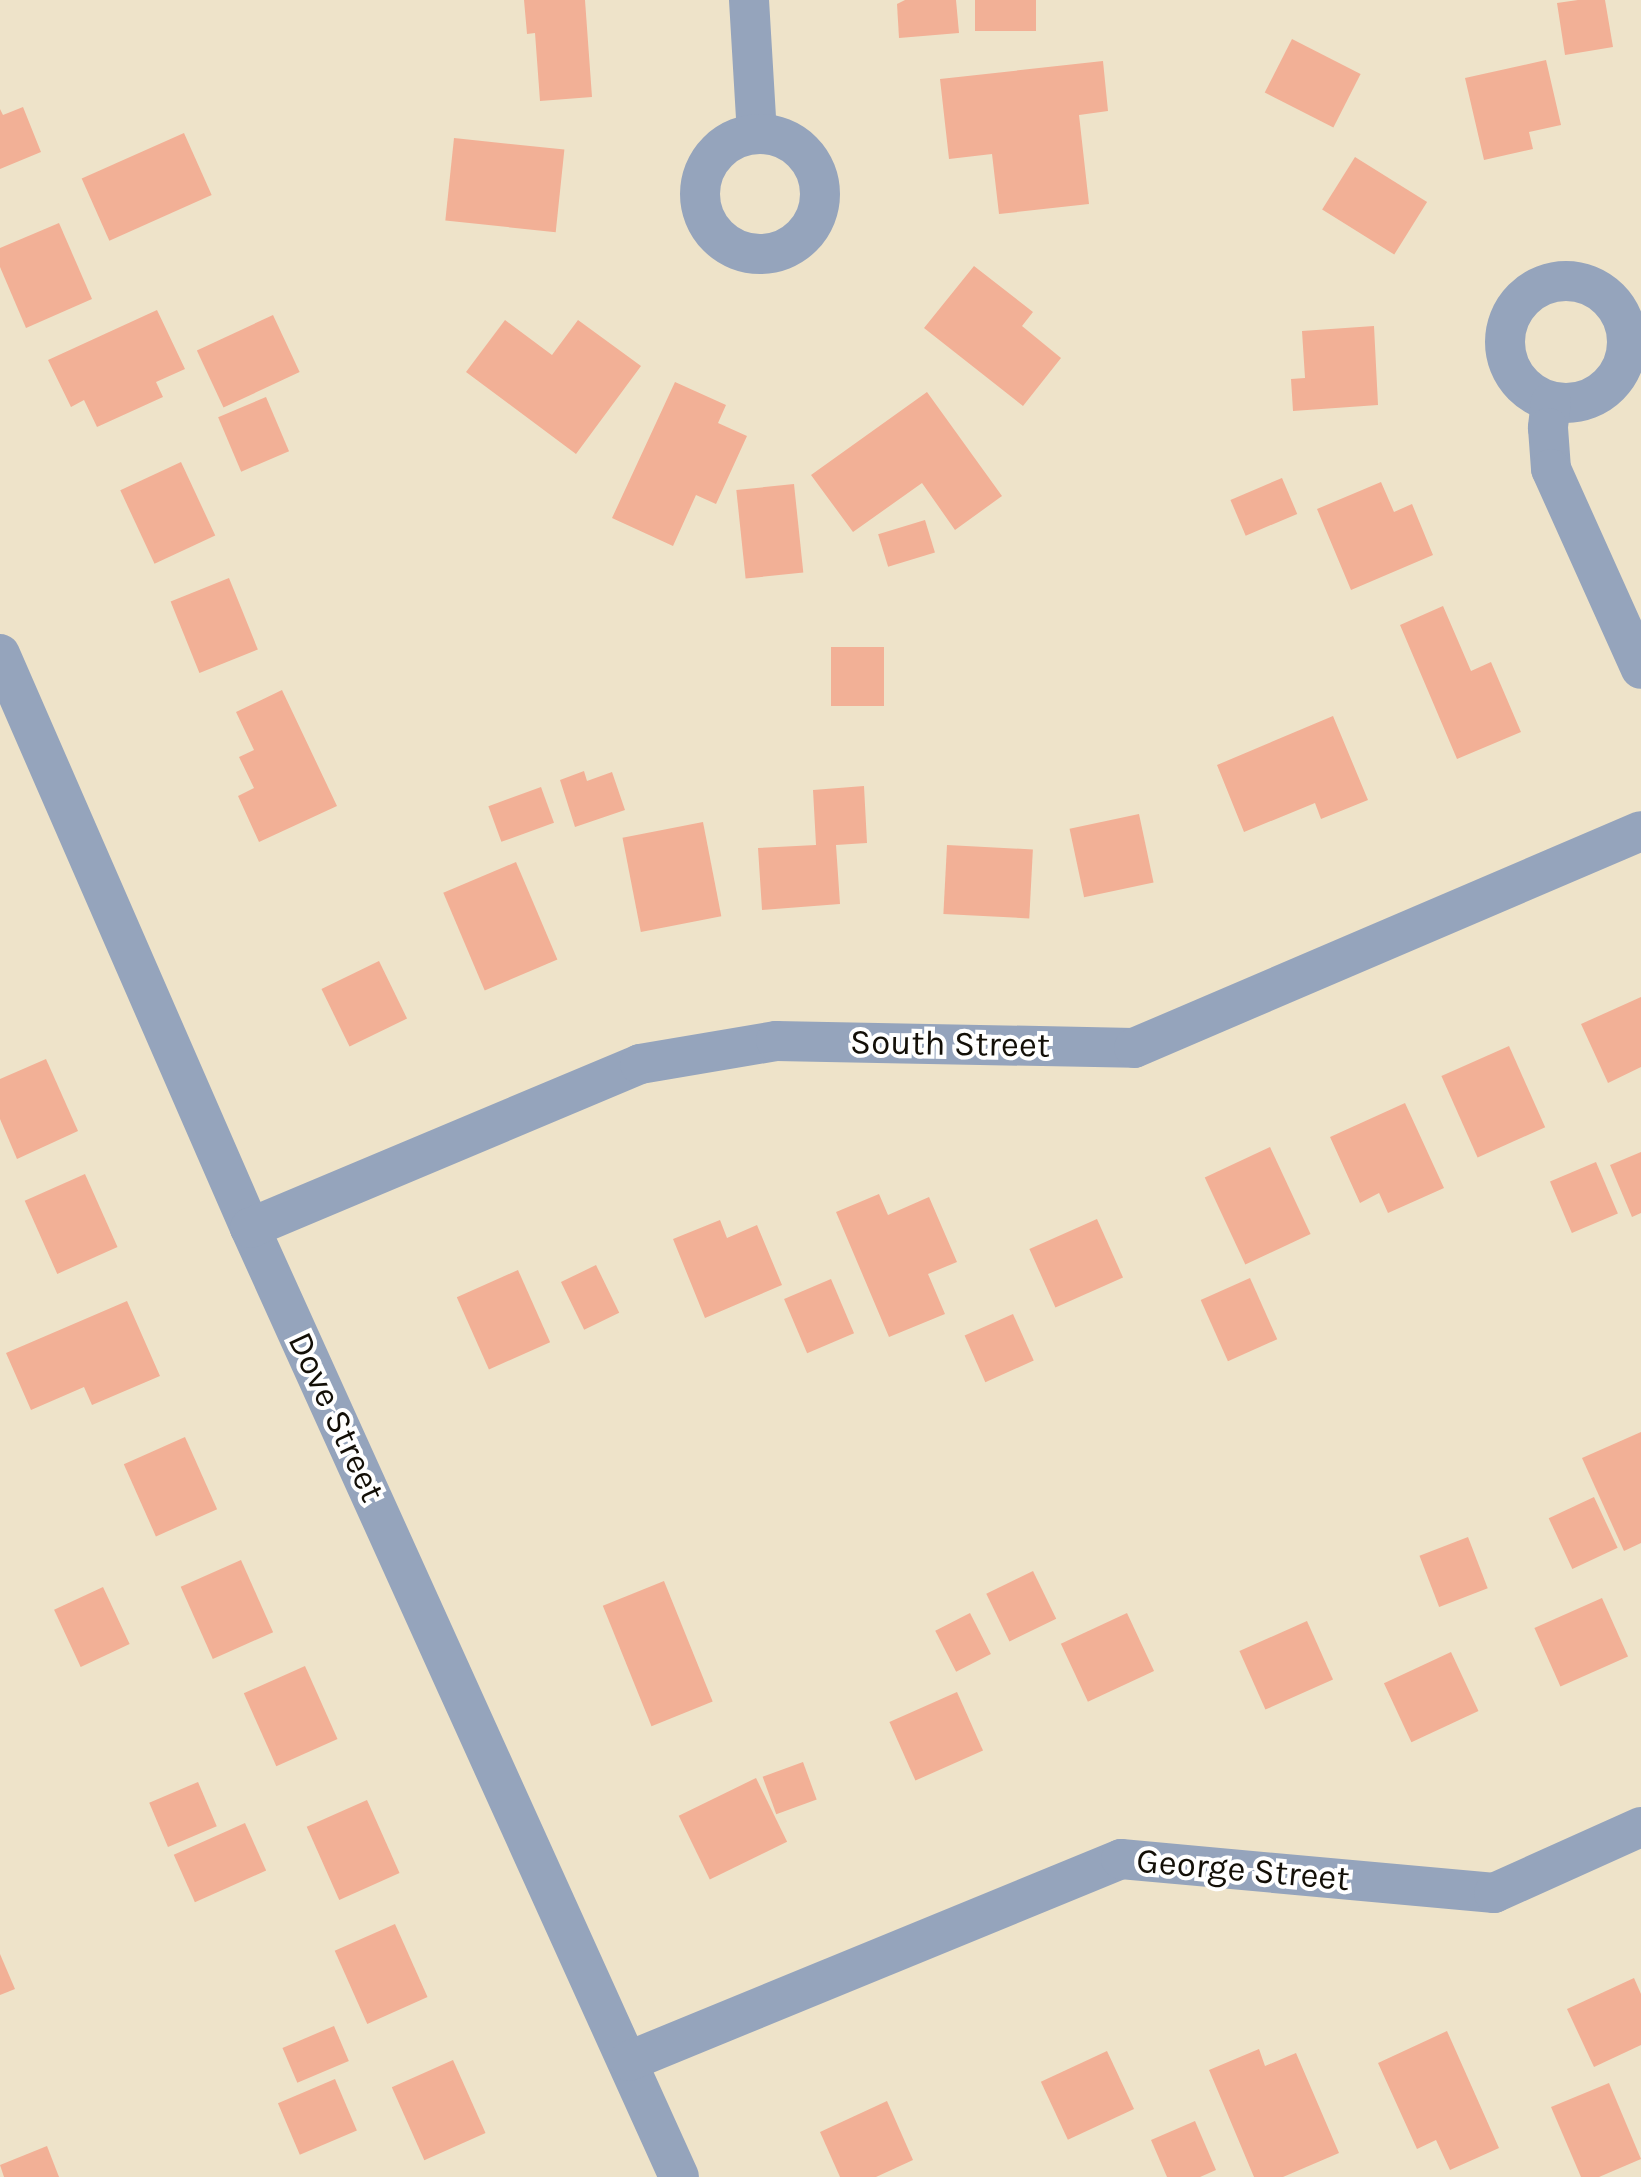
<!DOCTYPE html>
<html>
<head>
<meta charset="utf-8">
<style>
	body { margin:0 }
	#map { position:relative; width:1641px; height:2177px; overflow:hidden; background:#eee3c9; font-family:Karla,sans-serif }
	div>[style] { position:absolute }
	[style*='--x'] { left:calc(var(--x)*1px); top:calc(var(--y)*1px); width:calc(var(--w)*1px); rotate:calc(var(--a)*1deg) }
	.building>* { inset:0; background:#f2b096; transform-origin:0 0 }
	.street>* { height:40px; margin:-20px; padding:0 20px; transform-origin:20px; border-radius:20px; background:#95a4bc }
	.street>.ring { margin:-20px; padding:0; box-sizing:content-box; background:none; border:40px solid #95a4bc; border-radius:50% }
	span { translate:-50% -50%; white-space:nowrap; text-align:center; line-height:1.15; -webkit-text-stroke:8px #fff; paint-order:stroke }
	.street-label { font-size:35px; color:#130f07 }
</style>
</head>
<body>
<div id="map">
	<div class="building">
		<i style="clip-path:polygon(524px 0,585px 0,592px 97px,540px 101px,535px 33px,527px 34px)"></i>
		<i style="clip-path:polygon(905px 0,956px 0,959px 33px,899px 38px,897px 4px)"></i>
		<i style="left:975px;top:0;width:61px;height:31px"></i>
		<i style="clip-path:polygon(1578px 0,1605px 0,1613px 47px,1565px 55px,1557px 3px)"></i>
		<i style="left:1292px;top:39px;width:77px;height:60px;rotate:27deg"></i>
		<i style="clip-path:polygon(1546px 60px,1561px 125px,1529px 132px,1533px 149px,1484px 160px,1465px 78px)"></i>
		<i style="clip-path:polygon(1103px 61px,1108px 111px,1079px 115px,1089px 204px,999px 214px,992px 154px,949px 159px,940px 79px)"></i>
		<i style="clip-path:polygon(23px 107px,41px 152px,0 169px,0 109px,3px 115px)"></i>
		<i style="left:184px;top:133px;width:68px;height:112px;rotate:66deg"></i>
		<i style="left:454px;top:138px;width:111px;height:83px;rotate:6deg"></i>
		<i style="left:1355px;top:157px;width:85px;height:62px;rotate:32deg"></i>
		<i style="clip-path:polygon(59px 223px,92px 299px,26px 328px,0 267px,0 248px)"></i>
		<i style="clip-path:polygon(974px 266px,1033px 312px,1022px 326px,1061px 358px,1023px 406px,924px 328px)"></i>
		<i style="clip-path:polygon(157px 310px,185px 369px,156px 382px,163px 397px,97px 427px,84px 400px,71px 407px,48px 360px)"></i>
		<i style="left:273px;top:315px;width:63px;height:84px;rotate:65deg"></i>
		<i style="clip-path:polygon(505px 320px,552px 355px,578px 320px,641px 366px,576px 454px,466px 372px)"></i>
		<i style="clip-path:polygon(1374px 326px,1378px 405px,1293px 411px,1291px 379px,1305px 378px,1302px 331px)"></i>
		<i style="clip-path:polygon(675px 382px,726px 405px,718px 423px,747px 436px,716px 504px,696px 495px,673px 546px,612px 518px)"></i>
		<i style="clip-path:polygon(927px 392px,1002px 496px,955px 530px,922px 483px,853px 532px,811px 475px)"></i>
		<i style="left:266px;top:397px;width:59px;height:52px;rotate:67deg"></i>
		<i style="left:181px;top:462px;width:81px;height:67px;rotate:65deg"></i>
		<i style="left:1282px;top:478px;width:39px;height:56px;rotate:67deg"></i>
		<i style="clip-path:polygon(1381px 482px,1394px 512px,1412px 504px,1433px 555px,1351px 590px,1317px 509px)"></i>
		<i style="left:794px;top:484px;width:89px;height:58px;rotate:84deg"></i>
		<i style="left:925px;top:520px;width:34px;height:49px;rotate:73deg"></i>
		<i style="left:229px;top:578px;width:77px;height:63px;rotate:68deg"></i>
		<i style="clip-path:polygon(1443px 606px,1471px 671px,1491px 662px,1521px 732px,1457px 759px,1400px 625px)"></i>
		<i style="left:831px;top:647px;width:53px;height:59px"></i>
		<i style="clip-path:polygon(282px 690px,337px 806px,259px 842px,238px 796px,254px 788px,239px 757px,254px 750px,236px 712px)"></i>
		<i style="clip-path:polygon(1333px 716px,1368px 800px,1321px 819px,1315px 803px,1244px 832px,1217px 765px)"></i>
		<i style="clip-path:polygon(584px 771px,587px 781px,612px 772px,625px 810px,575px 827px,560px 780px)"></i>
		<i style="clip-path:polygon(864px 786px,867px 843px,836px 845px,840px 904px,762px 910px,758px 848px,816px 845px,813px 790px)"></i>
		<i style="left:541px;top:787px;width:38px;height:56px;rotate:70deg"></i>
		<i style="left:1139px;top:814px;width:70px;height:71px;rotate:78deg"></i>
		<i style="left:703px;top:822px;width:96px;height:82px;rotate:79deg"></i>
		<i style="left:947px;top:845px;width:86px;height:69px;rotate:3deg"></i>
		<i style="left:516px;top:862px;width:106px;height:79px;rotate:67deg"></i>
		<i style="left:379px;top:961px;width:64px;height:64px;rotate:64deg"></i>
		<i style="clip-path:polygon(1641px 997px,1641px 1067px,1608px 1083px,1581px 1024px)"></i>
		<i style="left:1509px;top:1046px;width:89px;height:74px;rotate:66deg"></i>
		<i style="clip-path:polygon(46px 1059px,78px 1131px,17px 1159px,0 1119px,0 1079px)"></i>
		<i style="clip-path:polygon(1405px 1103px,1444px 1188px,1388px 1213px,1379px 1193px,1360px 1203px,1330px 1137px)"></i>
		<i style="left:1270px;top:1147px;width:96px;height:72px;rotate:65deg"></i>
		<i style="clip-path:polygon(1641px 1152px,1641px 1213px,1632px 1217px,1610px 1165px)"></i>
		<i style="left:1596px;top:1162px;width:56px;height:50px;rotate:67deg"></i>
		<i style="left:85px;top:1174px;width:80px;height:66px;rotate:66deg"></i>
		<i style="clip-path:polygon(879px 1194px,888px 1215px,929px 1197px,957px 1262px,928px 1274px,945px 1314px,889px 1337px,836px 1212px)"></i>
		<i style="left:1097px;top:1219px;width:64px;height:74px;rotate:66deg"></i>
		<i style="clip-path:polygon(720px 1220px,727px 1238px,757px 1225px,782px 1285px,705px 1318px,673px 1239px)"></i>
		<i style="left:596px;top:1265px;width:53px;height:39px;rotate:64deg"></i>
		<i style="left:518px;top:1270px;width:79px;height:67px;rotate:66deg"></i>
		<i style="left:1250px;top:1278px;width:67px;height:54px;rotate:66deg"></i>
		<i style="left:831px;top:1279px;width:59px;height:51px;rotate:67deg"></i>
		<i style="clip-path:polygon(127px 1301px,160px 1376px,92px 1405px,84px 1387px,31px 1410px,6px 1353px)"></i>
		<i style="left:1013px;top:1314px;width:51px;height:53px;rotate:66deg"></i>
		<i style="clip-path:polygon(1641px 1432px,1641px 1543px,1624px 1551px,1582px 1458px)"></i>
		<i style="left:185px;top:1437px;width:79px;height:67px;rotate:66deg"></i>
		<i style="left:1594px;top:1497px;width:56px;height:50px;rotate:65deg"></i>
		<i style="left:1468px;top:1537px;width:55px;height:52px;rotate:69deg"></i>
		<i style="left:241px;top:1560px;width:79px;height:66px;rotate:66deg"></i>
		<i style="left:1033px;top:1571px;width:53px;height:52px;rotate:64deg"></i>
		<i style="left:664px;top:1581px;width:130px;height:66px;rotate:68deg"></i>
		<i style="left:103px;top:1587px;width:63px;height:54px;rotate:65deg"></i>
		<i style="left:1602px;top:1598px;width:64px;height:74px;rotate:66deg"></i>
		<i style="left:970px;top:1613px;width:46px;height:39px;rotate:63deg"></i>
		<i style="left:1127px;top:1613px;width:64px;height:73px;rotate:65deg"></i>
		<i style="left:1307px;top:1621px;width:64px;height:74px;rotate:66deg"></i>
		<i style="left:1451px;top:1652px;width:65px;height:74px;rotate:65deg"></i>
		<i style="left:305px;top:1666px;width:80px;height:67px;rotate:66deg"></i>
		<i style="left:957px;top:1692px;width:64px;height:74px;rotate:66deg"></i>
		<i style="left:803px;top:1762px;width:40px;height:43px;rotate:70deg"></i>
		<i style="left:756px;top:1778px;width:71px;height:86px;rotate:64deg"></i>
		<i style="left:198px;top:1782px;width:48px;height:53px;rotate:67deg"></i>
		<i style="left:367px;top:1800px;width:80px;height:66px;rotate:66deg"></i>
		<i style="left:245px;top:1823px;width:52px;height:78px;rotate:66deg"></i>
		<i style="left:395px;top:1924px;width:80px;height:66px;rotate:66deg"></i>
		<i style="clip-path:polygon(0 1954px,15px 1989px,0 1995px)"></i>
		<i style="clip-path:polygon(1634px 1978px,1641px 1994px,1641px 2045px,1594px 2067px,1567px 2009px)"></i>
		<i style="left:334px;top:2026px;width:38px;height:56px;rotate:67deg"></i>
		<i style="clip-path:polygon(1447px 2031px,1499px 2148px,1450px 2170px,1436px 2140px,1417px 2149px,1378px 2063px)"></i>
		<i style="clip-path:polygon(1259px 2049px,1265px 2066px,1296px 2053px,1339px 2153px,1283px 2177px,1254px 2177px,1209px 2070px)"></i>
		<i style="left:1107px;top:2051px;width:64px;height:73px;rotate:65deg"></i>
		<i style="left:453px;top:2060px;width:80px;height:67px;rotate:66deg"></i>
		<i style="left:335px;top:2079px;width:56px;height:62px;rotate:67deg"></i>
		<i style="clip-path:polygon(1609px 2083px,1641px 2159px,1599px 2177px,1581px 2177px,1551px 2107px)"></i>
		<i style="clip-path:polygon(887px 2101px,913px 2160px,876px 2177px,840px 2177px,820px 2132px)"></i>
		<i style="clip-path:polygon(1195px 2121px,1216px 2170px,1200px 2177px,1167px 2177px,1151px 2140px)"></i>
		<i style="clip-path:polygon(47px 2146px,59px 2177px,4px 2177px,0 2165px)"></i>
	</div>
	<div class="street">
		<i style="--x:749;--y:0;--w:134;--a:86.6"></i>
		<i class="ring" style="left:700px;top:134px;width:80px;height:80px"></i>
		<i class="ring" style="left:1505px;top:281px;width:82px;height:82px"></i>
		<i style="--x:1551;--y:402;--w:26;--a:97"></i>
		<i style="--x:1548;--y:428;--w:41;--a:85.8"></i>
		<i style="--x:1551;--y:469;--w:219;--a:65.8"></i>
		<i style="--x:0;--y:654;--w:626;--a:66.46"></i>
		<i style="--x:250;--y:1228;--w:1041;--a:65.67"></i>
		<i style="--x:250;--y:1228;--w:423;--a:-22.8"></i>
		<i style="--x:640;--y:1064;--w:138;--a:-9.6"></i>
		<i style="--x:776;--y:1041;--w:358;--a:1.1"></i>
		<i style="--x:1134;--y:1048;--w:551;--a:-23.17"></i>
		<i style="--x:629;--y:2061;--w:532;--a:-22.32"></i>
		<i style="--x:1121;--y:1859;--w:375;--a:5.2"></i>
		<i style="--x:1494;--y:1893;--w:161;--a:-24.2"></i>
	</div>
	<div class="street-label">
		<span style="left:950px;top:1044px;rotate:1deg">South Street</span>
		<span style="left:336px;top:1417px;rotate:65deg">Dove Street</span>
		<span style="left:1243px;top:1870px;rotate:5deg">George Street</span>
	</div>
</div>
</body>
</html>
